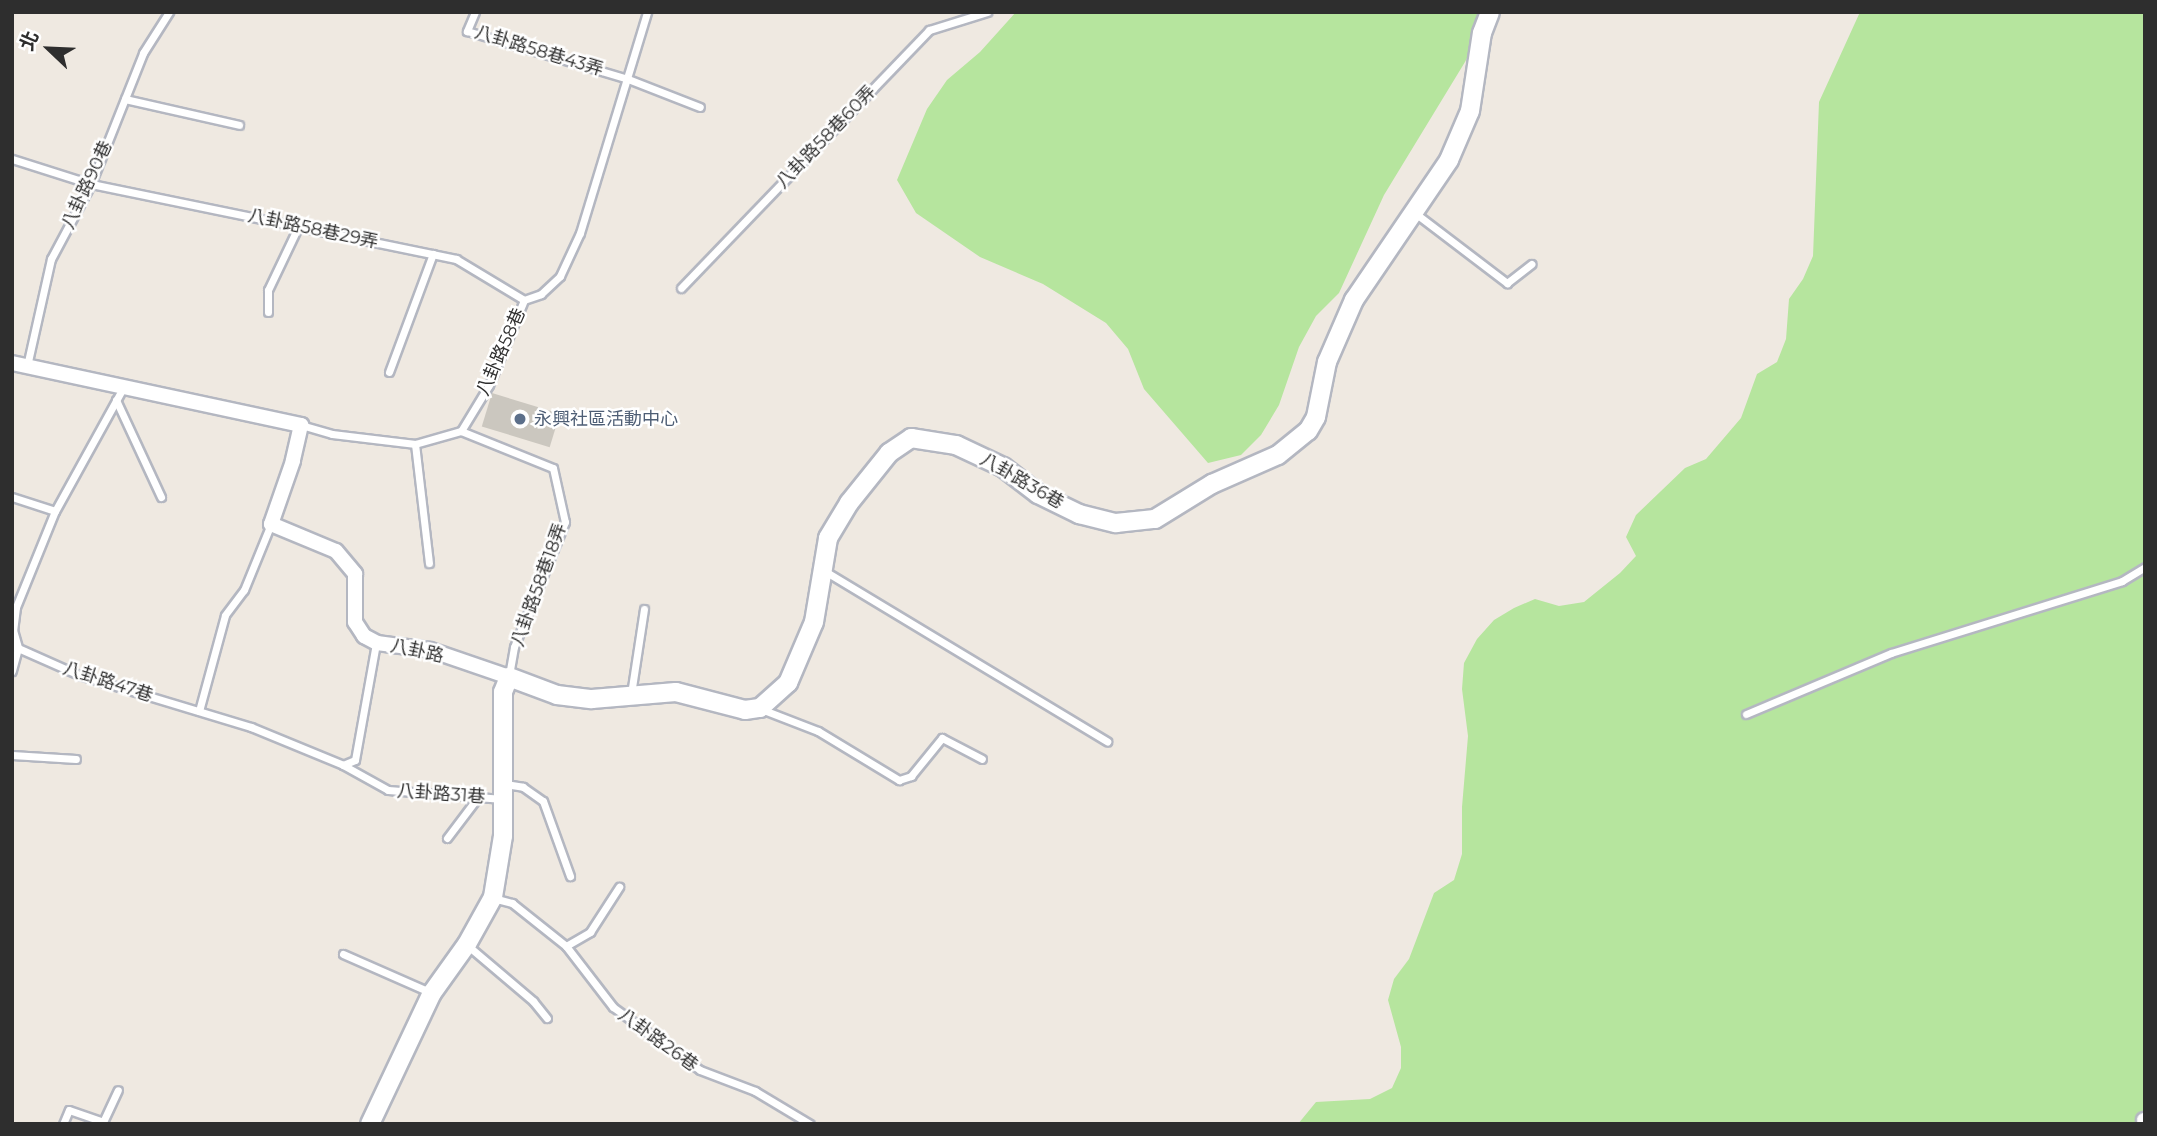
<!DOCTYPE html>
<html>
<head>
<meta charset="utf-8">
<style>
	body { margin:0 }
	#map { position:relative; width:2157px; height:1136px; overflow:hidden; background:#efe9e1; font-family:Montserrat,"Noto Sans TC",sans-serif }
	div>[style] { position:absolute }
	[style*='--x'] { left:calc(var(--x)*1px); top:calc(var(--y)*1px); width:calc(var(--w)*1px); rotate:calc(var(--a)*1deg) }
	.green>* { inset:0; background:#b6e59e }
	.building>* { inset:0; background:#cbc7bf; transform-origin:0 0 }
	.roads { filter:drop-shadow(2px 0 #b4b7c1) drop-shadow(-2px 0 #b4b7c1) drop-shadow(0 2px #b4b7c1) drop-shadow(0 -2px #b4b7c1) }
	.service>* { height:7px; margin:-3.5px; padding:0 3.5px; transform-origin:3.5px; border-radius:3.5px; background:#fff }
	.minor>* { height:14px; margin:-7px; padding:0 7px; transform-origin:7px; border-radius:7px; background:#fff }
	.tertiary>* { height:18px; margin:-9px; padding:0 9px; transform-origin:9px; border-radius:9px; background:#fff }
	.dots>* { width:19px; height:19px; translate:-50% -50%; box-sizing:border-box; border:4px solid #fff; border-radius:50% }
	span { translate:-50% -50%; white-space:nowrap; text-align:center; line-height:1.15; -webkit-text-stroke:5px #fff; paint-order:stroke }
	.street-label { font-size:18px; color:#2e2e2e }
	.service-label { font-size:18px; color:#4e5e75 }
	.left { translate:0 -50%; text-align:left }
	.frame { position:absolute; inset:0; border:14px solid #2e2e2e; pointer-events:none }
	.north { position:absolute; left:14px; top:14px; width:70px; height:70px; -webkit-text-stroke:5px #fff; paint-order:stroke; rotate:293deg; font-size:19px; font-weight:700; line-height:28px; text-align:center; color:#2e2e2e }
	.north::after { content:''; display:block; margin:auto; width:24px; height:32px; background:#2e2e2e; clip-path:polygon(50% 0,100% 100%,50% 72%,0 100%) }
</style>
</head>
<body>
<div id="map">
	<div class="green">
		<i style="clip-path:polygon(1016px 12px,1490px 12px,1465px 62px,1384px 195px,1339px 293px,1316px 316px,1299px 347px,1279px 405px,1261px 435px,1241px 455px,1208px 463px,1144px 389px,1128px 349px,1106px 323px,1043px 284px,980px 257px,916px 213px,897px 180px,927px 109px,947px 80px,980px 52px)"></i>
		<i style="clip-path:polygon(1860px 12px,2145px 12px,2145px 1124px,1298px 1124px,1316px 1102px,1370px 1099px,1392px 1088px,1401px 1068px,1401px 1047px,1388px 1000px,1394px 979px,1409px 959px,1434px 893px,1454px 880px,1462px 854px,1462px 807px,1468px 736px,1462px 689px,1464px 663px,1477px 639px,1494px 620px,1514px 608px,1535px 599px,1559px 606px,1584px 602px,1620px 573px,1636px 556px,1626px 537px,1636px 515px,1685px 468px,1706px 459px,1741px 418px,1757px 374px,1777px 362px,1786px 339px,1789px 299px,1803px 279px,1813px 256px,1819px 102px)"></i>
	</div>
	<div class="building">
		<i style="left:492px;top:393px;width:71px;height:35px;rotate:17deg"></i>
	</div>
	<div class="roads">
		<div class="service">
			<i style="--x:475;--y:12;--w:21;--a:113"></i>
			<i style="--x:467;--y:31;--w:168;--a:16.6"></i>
			<i style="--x:628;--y:79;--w:77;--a:21.3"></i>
			<i style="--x:125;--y:99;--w:117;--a:12.8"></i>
			<i style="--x:12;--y:159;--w:83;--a:17.6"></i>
			<i style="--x:91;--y:184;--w:373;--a:11.6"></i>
			<i style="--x:456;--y:259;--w:79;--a:31.1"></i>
			<i style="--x:1415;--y:213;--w:116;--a:37.3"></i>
			<i style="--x:1507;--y:283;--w:31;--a:-38"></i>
			<i style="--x:681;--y:288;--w:358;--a:-46.1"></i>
			<i style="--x:929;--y:30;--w:61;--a:-17.2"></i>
			<i style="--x:268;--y:312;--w:22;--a:-90"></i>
			<i style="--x:268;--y:290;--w:72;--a:-64.5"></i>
			<i style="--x:27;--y:366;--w:110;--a:-77.4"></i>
			<i style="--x:51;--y:259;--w:85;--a:-61.9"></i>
			<i style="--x:91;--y:184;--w:141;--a:-68.3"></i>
			<i style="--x:143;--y:53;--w:49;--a:-57.6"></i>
			<i style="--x:389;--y:372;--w:126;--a:-69.6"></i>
			<i style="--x:123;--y:388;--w:141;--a:118.9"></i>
			<i style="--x:55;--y:511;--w:104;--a:112.1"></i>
			<i style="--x:16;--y:607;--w:23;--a:97"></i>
			<i style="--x:13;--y:630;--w:19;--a:74"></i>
			<i style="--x:18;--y:648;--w:67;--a:23.9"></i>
			<i style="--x:79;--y:675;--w:180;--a:16.8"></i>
			<i style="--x:251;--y:727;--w:100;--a:22.4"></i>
			<i style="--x:343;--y:765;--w:13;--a:-23"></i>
			<i style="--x:355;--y:760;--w:119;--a:-79.8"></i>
			<i style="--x:116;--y:400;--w:107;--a:65.1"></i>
			<i style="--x:301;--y:425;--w:32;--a:16"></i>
			<i style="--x:332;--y:434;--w:84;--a:6.9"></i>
			<i style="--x:415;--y:444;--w:48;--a:-15.8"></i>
			<i style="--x:461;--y:431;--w:54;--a:-58.7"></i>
			<i style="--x:489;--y:385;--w:92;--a:-67.6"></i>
			<i style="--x:524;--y:300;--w:18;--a:-19"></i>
			<i style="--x:541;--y:294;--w:26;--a:-43"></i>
			<i style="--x:560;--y:276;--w:47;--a:-65.1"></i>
			<i style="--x:580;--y:233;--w:231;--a:-73.1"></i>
			<i style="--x:461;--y:431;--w:99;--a:21.9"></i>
			<i style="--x:553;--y:468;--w:55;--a:77.5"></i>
			<i style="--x:565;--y:522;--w:135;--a:112.2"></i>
			<i style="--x:514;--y:647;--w:29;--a:100"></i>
			<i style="--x:415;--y:444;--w:120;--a:83.3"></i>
			<i style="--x:12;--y:497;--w:45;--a:18"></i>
			<i style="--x:823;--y:570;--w:332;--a:31.1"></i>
			<i style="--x:12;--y:646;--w:6;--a:18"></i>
			<i style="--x:18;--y:648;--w:24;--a:105"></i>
			<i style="--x:631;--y:694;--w:86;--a:-81.3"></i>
			<i style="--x:761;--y:709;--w:61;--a:21.1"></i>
			<i style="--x:818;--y:731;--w:95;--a:31.2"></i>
			<i style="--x:899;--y:780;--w:13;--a:-18"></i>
			<i style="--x:911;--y:776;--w:49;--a:-50.8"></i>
			<i style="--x:942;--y:738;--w:45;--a:27.7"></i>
			<i style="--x:199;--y:711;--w:99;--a:-74.8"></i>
			<i style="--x:225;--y:615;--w:31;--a:-53"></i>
			<i style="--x:244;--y:590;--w:71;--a:-67.8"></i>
			<i style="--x:1746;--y:714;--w:157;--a:-22.8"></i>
			<i style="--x:1891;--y:653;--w:242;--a:-17.3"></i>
			<i style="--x:2122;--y:581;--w:27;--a:-31"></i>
			<i style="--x:12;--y:755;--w:64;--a:3.6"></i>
			<i style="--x:343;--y:765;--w:51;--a:29.1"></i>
			<i style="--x:388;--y:790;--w:115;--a:4.5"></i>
			<i style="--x:505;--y:784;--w:18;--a:9"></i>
			<i style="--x:523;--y:787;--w:24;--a:35"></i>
			<i style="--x:543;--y:801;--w:80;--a:70.2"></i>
			<i style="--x:447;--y:838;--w:51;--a:-52.9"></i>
			<i style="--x:493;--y:898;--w:20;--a:15"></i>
			<i style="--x:512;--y:903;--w:69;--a:38.5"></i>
			<i style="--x:566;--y:946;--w:77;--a:52.4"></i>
			<i style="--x:613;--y:1007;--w:107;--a:35.9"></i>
			<i style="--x:700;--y:1070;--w:59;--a:20.9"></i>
			<i style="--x:755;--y:1091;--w:64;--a:31"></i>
			<i style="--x:467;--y:945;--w:87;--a:40.3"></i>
			<i style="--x:533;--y:1001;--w:22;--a:51"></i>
			<i style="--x:566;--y:946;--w:28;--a:-30"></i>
			<i style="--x:590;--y:932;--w:54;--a:-57.2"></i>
			<i style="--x:343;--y:954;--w:97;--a:23.7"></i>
			<i style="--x:63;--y:1124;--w:15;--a:-67"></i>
			<i style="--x:69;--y:1110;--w:36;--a:19"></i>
			<i style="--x:103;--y:1122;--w:35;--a:-65"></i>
		</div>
		<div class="minor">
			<i style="--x:12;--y:363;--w:296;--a:12.1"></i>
			<i style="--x:301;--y:425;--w:37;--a:103"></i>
			<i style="--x:293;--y:461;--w:67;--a:109.2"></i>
			<i style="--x:271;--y:524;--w:70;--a:22.6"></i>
			<i style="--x:336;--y:551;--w:30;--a:50"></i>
			<i style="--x:355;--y:574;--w:48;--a:90"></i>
			<i style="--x:355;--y:622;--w:17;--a:57"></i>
			<i style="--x:364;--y:636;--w:15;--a:28"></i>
			<i style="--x:377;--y:643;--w:53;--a:7.5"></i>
			<i style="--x:430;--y:650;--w:83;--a:18.9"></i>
			<i style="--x:2144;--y:1120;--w:1;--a:45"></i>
		</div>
		<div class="tertiary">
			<i style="--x:370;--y:1124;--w:145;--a:-64.7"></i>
			<i style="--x:432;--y:993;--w:60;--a:-54.5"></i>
			<i style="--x:467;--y:944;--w:54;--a:-61"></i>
			<i style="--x:493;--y:897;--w:62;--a:-80.7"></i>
			<i style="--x:503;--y:836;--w:144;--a:-90"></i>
			<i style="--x:503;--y:692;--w:16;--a:-68"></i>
			<i style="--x:509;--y:677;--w:51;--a:20.6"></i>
			<i style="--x:557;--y:695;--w:35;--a:7"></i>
			<i style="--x:592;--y:699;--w:84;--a:-4.8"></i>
			<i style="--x:676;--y:692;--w:71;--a:14.6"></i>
			<i style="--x:745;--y:710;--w:15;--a:-8"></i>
			<i style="--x:760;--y:708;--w:38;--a:-42"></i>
			<i style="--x:788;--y:683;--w:66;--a:-66.9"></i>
			<i style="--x:814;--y:622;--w:85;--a:-80.5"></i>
			<i style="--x:828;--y:538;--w:41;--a:-59"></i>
			<i style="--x:849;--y:503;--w:64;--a:-51.3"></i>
			<i style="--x:889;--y:453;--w:27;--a:-34"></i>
			<i style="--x:911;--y:438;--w:46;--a:8.8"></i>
			<i style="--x:956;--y:445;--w:52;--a:25.1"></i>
			<i style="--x:1003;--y:467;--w:44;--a:37.6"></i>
			<i style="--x:1038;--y:494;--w:46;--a:26"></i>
			<i style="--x:1079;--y:514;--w:38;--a:14"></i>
			<i style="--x:1116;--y:523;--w:39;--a:-6"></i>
			<i style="--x:1155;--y:519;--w:67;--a:-31.6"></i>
			<i style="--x:1212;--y:484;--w:72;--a:-23.7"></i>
			<i style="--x:1278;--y:455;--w:38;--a:-39"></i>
			<i style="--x:1308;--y:431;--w:16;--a:-60"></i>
			<i style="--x:1316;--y:417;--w:56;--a:-78.7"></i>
			<i style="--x:1327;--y:362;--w:68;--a:-66.5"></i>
			<i style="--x:1354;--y:300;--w:169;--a:-55.8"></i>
			<i style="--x:1449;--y:160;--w:53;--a:-66.8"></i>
			<i style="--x:1470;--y:111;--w:79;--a:-81.3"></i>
			<i style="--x:1482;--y:33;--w:22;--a:-69"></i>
		</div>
	</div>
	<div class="dots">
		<i style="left:520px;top:419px;background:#5c6f8a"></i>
	</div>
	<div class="street-label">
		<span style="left:539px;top:51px;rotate:17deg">八卦路58巷43弄</span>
		<span style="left:826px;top:137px;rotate:-46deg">八卦路58巷60弄</span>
		<span style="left:87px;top:185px;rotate:-65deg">八卦路90巷</span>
		<span style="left:313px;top:229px;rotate:12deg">八卦路58巷29弄</span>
		<span style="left:501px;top:352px;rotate:-66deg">八卦路58巷</span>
		<span style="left:1022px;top:481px;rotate:30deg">八卦路36巷</span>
		<span style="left:539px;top:585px;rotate:-70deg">八卦路58巷18弄</span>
		<span style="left:417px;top:651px;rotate:12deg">八卦路</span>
		<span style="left:108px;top:682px;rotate:18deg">八卦路47巷</span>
		<span style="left:441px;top:794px;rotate:4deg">八卦路31巷</span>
		<span style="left:658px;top:1040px;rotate:36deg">八卦路26巷</span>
	</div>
	<div class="service-label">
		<span class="left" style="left:534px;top:419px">永興社區活動中心</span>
	</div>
	<div class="frame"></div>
	<div class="north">北</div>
</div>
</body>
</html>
